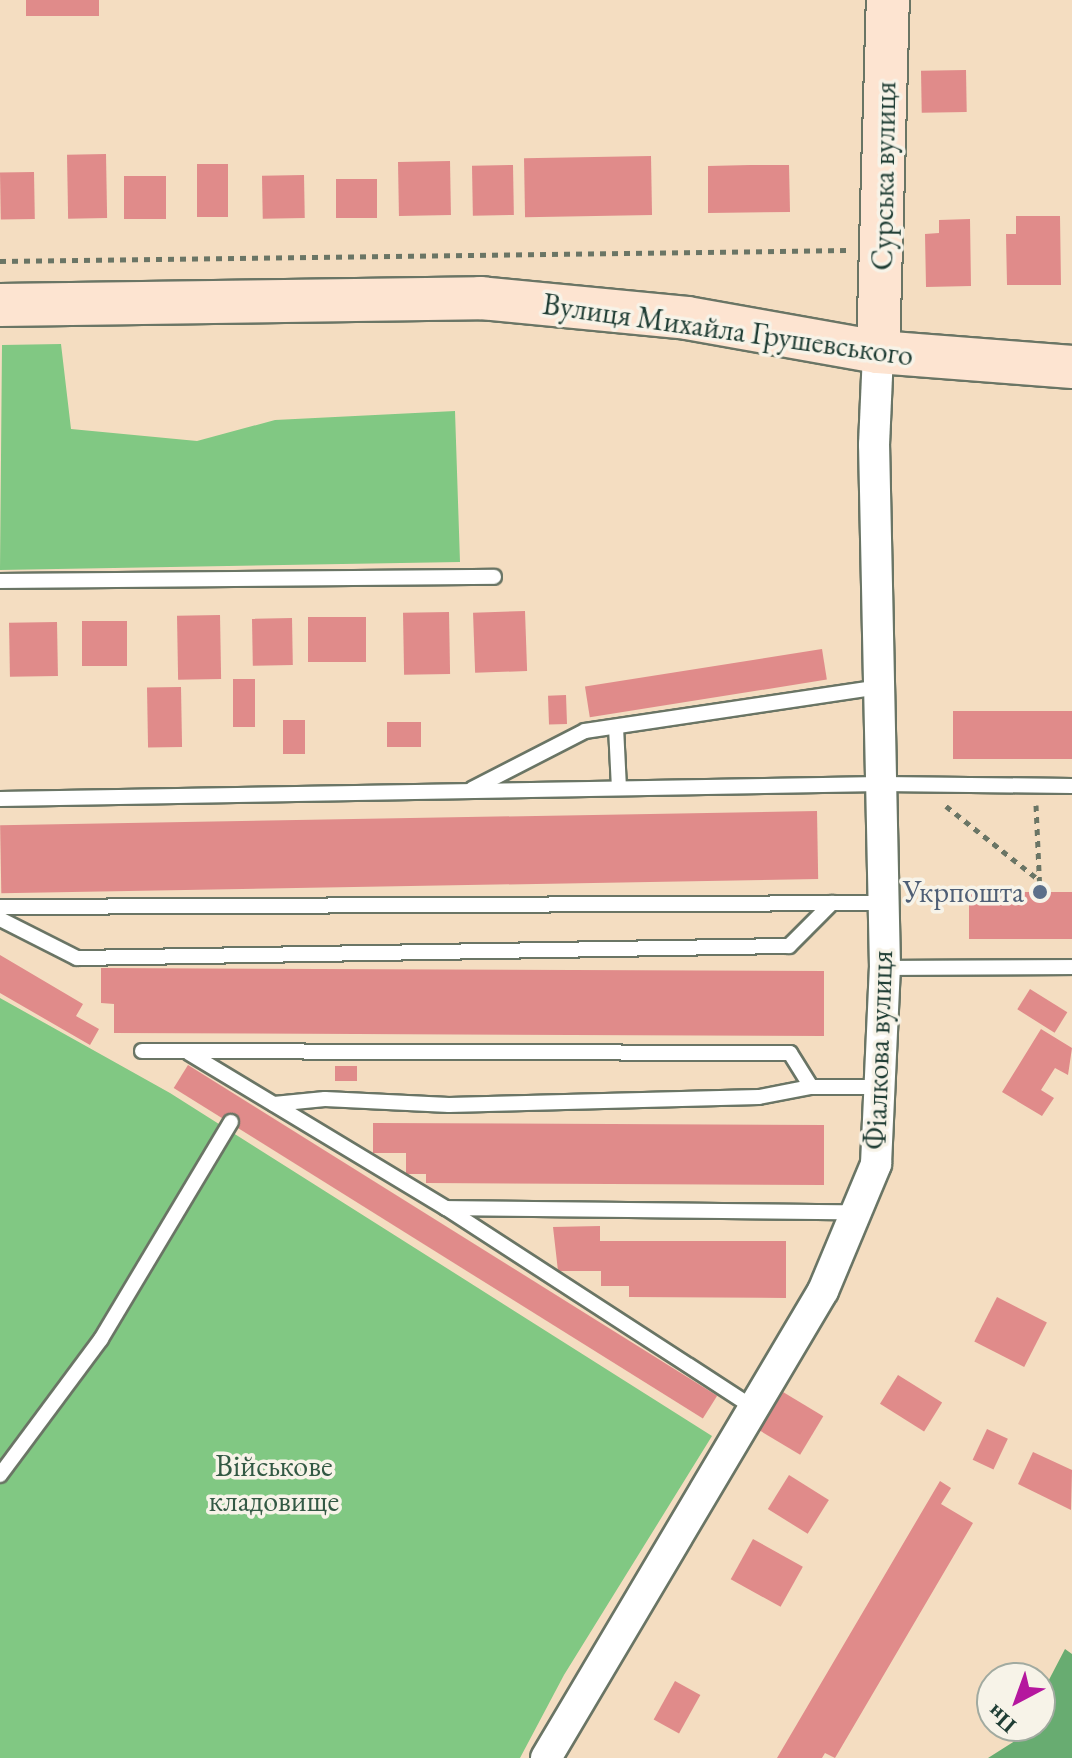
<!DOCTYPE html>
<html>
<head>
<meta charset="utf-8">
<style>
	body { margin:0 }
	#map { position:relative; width:1072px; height:1758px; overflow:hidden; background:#f4ddc1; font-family:"EB Garamond",serif }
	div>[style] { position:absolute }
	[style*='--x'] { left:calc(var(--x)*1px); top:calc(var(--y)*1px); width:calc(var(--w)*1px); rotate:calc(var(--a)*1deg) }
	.green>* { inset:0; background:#81c883 }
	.forest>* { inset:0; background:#68ac71 }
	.building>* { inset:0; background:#e08b8a; transform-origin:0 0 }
	.path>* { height:5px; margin-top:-2.5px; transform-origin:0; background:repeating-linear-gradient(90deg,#6a7565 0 6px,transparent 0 12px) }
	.roads { filter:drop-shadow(2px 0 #6a7565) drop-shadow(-2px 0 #6a7565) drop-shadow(0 2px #6a7565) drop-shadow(0 -2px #6a7565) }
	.lane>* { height:14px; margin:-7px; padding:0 7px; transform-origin:7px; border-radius:7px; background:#fff }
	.street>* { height:30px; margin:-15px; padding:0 15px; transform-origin:15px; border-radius:15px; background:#fff }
	.secondary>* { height:42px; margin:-21px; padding:0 21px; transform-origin:21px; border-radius:21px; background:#fde4d1 }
	.dots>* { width:22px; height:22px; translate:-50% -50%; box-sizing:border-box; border:4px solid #f7f3e8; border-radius:50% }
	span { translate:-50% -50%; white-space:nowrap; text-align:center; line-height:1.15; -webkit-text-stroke:7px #f7f3e8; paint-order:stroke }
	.street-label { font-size:30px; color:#1f3d34 }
	.service-label { font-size:30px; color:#4e5e75 }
	.right { translate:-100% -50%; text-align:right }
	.park-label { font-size:30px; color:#335944 }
	.north { position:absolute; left:976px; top:1662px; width:80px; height:80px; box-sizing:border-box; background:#f7f3e8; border:2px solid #a1aaa0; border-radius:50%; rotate:221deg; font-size:22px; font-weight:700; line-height:32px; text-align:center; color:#1f3d34 }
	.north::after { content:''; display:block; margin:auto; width:28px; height:36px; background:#b5179e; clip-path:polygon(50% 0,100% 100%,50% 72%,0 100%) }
</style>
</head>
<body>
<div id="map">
	<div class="green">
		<i style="clip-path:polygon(61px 344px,71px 429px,197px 441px,275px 420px,455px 411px,460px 562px,0 570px,2px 345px)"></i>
		<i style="clip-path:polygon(0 998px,170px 1093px,712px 1436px,564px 1675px,520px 1758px,0 1758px)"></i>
	</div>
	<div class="forest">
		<i style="clip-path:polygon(1065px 1649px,1072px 1654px,1072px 1758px,988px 1758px,1018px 1739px,1025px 1726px,1040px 1726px,1040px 1697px)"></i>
	</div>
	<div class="building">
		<i style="left:26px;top:0;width:73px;height:16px"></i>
		<i style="left:966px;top:70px;width:42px;height:45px;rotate:89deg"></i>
		<i style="left:106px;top:154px;width:64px;height:39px;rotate:89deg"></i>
		<i style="left:651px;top:156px;width:59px;height:127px;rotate:89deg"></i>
		<i style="left:450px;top:161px;width:54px;height:52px;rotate:89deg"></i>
		<i style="left:197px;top:164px;width:31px;height:53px"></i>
		<i style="left:513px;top:165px;width:50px;height:41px;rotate:89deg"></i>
		<i style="clip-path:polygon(750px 165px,789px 165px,790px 212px,708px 213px,708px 166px)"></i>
		<i style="left:34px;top:172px;width:47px;height:34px;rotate:89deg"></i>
		<i style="left:304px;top:175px;width:43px;height:42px;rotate:89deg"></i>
		<i style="left:124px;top:176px;width:42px;height:43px"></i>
		<i style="left:336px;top:179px;width:41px;height:39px"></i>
		<i style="clip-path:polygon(1016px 216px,1060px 216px,1061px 285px,1007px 285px,1006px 234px,1016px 234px)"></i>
		<i style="clip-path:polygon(970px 219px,971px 286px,926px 287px,925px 234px,939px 233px,939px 220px)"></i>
		<i style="left:525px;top:611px;width:60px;height:52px;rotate:88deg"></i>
		<i style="left:449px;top:612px;width:62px;height:46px;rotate:89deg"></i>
		<i style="left:220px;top:615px;width:64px;height:43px;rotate:89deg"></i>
		<i style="left:366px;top:617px;width:45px;height:58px;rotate:90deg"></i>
		<i style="left:292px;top:618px;width:47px;height:40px;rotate:89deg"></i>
		<i style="left:127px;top:621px;width:45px;height:45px;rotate:90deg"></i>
		<i style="left:57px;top:622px;width:54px;height:48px;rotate:89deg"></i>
		<i style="left:822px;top:649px;width:31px;height:240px;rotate:81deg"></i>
		<i style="left:233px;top:679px;width:22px;height:48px"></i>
		<i style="left:181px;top:687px;width:60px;height:34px;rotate:89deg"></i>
		<i style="left:566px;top:695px;width:29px;height:18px;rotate:88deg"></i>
		<i style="left:953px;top:711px;width:119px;height:48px"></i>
		<i style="left:283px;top:720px;width:22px;height:34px"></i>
		<i style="left:421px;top:722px;width:25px;height:34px;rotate:90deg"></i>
		<i style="left:817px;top:811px;width:68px;height:817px;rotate:89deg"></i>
		<i style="left:969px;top:892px;width:103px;height:47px"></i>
		<i style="clip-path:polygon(0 955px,83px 1004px,76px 1016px,99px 1029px,90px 1045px,0 993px)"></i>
		<i style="clip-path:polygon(101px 968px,824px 971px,824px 1036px,114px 1033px,114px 1004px,101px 1003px)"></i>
		<i style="left:1030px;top:989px;width:44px;height:24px;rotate:32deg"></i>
		<i style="clip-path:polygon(1041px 1029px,1072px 1048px,1068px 1075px,1055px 1068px,1041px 1090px,1054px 1098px,1042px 1116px,1002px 1092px)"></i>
		<i style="left:188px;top:1065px;width:624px;height:27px;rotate:32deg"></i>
		<i style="left:335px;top:1066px;width:22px;height:15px"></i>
		<i style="clip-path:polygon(373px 1123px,824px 1125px,824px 1185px,426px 1183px,426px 1174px,406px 1174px,406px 1153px,373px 1153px)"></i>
		<i style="clip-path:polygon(600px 1226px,600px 1241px,786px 1241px,786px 1298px,629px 1297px,629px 1286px,601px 1286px,601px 1271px,558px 1271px,553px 1227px)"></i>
		<i style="left:997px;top:1297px;width:56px;height:50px;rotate:27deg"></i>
		<i style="left:898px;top:1375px;width:52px;height:34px;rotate:32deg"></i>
		<i style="left:783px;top:1392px;width:47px;height:45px;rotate:31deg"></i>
		<i style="left:987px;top:1429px;width:23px;height:34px;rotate:25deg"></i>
		<i style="clip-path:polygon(1033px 1452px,1072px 1470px,1071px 1510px,1018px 1484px)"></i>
		<i style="left:789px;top:1475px;width:47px;height:40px;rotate:32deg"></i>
		<i style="clip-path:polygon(940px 1481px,951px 1488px,941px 1504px,973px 1523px,835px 1758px,825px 1753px,822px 1758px,777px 1758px)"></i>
		<i style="left:753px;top:1539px;width:57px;height:46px;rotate:29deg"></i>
		<i style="left:675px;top:1681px;width:29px;height:44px;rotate:29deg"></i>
	</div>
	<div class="path">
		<i style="--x:0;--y:261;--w:847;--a:-0.74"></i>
		<i style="--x:1036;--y:805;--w:87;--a:87.4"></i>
		<i style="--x:946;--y:806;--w:119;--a:38.5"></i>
	</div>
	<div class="roads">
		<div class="lane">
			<i style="--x:0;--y:581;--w:494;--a:-0.5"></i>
			<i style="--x:616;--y:727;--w:61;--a:87.2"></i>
			<i style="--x:472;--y:789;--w:127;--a:-27.2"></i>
			<i style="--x:585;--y:731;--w:297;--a:-8.5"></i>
			<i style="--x:0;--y:799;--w:881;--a:-0.98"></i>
			<i style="--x:881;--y:784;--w:191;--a:0.6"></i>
			<i style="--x:0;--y:907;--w:880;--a:-0.26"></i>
			<i style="--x:0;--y:919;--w:86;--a:26.9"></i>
			<i style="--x:77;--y:958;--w:712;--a:-0.97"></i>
			<i style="--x:789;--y:946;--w:61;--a:-45"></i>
			<i style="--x:885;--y:968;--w:187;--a:-0.3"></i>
			<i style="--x:142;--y:1051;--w:648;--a:0.18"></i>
			<i style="--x:790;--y:1053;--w:40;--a:58"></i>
			<i style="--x:811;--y:1087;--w:68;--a:0"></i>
			<i style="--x:189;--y:1053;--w:300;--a:31.1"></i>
			<i style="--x:446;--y:1208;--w:371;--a:33"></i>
			<i style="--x:274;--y:1104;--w:51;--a:-5.6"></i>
			<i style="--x:325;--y:1099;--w:124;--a:2.8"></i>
			<i style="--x:449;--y:1105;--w:310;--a:-1.5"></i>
			<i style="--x:759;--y:1097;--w:53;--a:-10.9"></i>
			<i style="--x:446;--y:1208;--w:411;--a:0.6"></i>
			<i style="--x:0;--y:1475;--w:169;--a:-53.4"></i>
			<i style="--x:101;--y:1339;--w:253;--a:-59.1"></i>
		</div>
		<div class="street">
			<i style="--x:546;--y:1758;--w:543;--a:-59.33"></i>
			<i style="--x:823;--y:1291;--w:138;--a:-67.3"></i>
			<i style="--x:876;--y:1164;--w:196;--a:-87.4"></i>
			<i style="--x:885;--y:968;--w:523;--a:-91.2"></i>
			<i style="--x:874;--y:445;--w:93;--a:-87.5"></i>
		</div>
		<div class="secondary">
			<i style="--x:0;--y:305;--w:480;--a:-0.8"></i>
			<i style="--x:480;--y:298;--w:208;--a:5.5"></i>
			<i style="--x:687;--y:318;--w:194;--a:10.1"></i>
			<i style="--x:878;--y:352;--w:195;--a:4.4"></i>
			<i style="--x:878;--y:352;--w:352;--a:-88.4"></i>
		</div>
	</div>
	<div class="dots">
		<i style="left:1040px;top:892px;background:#5c6f8a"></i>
	</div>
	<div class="street-label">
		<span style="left:884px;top:176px;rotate:-89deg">Сурська вулиця</span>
		<span style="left:728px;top:330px;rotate:8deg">Вулиця Михайла Грушевського</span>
		<span style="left:879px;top:1050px;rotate:-88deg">Фіалкова вулиця</span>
	</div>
	<div class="service-label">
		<span class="right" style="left:1024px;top:892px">Укрпошта</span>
	</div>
	<div class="park-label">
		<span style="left:274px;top:1483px">Військове<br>кладовище</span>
	</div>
	<div class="north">Пн</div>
</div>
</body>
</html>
